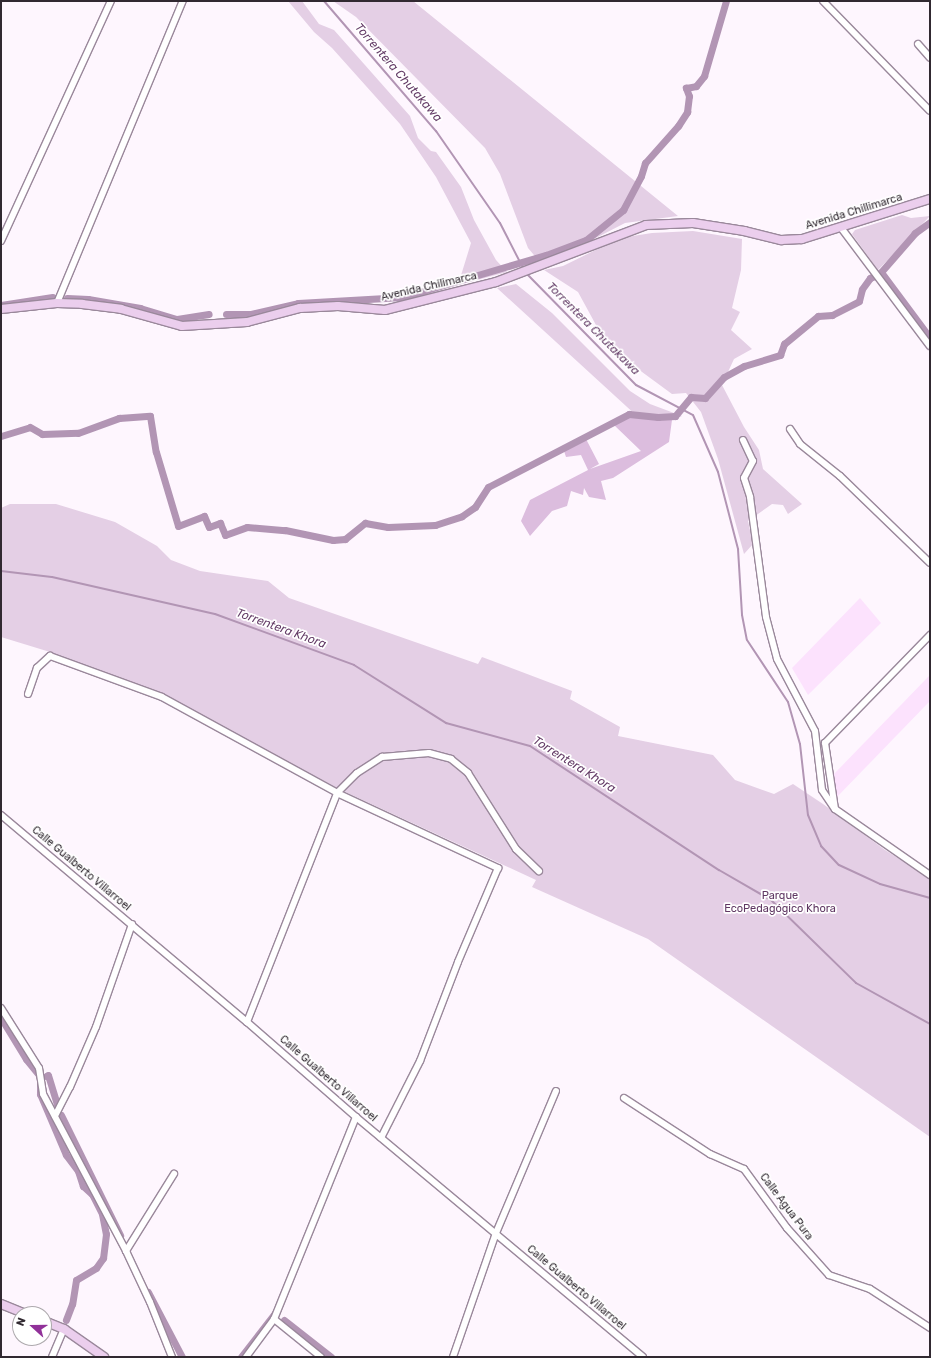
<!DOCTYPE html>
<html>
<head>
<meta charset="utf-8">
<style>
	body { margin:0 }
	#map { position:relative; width:931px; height:1358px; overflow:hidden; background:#fef6fe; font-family:Rubik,sans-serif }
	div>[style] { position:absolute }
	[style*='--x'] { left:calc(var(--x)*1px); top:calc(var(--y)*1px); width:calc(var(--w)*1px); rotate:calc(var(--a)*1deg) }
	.built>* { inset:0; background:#fce2fd }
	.green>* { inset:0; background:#e4cfe5 }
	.forest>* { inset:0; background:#dcbdde }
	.stream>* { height:2px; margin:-1px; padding:0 1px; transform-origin:1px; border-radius:1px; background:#b295b4 }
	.canal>* { height:7px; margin:-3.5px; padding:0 3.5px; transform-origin:3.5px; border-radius:3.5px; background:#b295b4 }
	.roads { filter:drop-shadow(1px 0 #9a889b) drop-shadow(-1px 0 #9a889b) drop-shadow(0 1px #9a889b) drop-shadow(0 -1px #9a889b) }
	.street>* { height:6px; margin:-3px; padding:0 3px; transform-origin:3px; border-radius:3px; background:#fff }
	.secondary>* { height:8px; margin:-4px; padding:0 4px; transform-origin:4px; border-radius:4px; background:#ebceed }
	span { translate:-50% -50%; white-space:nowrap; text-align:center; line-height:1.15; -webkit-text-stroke:3.5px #fff; paint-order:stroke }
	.street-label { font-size:11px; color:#312931 }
	.park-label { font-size:11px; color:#603863 }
	.water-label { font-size:12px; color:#643c67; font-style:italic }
	.frame { position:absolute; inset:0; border:2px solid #312931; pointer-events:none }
	.north { position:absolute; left:12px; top:1306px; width:40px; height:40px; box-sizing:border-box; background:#fff; border:1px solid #ada9ad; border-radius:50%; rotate:291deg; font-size:11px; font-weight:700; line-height:16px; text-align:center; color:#312931 }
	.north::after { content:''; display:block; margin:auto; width:14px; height:18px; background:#913199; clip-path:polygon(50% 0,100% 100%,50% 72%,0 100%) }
</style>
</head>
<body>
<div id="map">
	<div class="built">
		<i style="clip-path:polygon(860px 598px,881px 623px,808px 695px,792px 668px)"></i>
		<i style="clip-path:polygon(929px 676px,930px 701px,836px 798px,834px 774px)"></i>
	</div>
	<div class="green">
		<i style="clip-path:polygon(288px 1px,302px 1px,319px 24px,334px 30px,410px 116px,418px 138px,431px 151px,436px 152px,461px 187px,474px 220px,496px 260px,507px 272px,458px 285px,471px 243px,436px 177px,400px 124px,332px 48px,314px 32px)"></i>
		<i style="clip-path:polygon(333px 1px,413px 1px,678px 216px,625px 223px,588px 242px,539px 261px,528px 248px,500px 174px,485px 148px,356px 17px)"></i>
		<i style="clip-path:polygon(902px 215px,911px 218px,930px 216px,878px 270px,852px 234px,855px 230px)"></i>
		<i style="clip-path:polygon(693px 231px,742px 239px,741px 270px,732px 308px,740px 312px,731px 330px,752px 349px,734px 359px,722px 385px,744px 427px,759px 450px,763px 469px,802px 504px,788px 514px,783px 505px,772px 504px,748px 521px,753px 544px,744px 554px,718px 459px,701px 412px,686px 393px,672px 394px,608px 347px,578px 292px,544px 270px,563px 266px,620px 238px,652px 233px)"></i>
		<i style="clip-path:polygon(516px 284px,552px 313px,630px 391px,650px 404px,682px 416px,672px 420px,638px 417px,497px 288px)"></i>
		<i style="clip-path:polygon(10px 504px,56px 504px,115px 522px,157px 546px,171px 560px,200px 571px,268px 581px,289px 598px,478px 664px,482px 657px,572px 691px,570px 699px,620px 727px,618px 736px,713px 755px,735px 780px,774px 794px,793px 784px,823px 804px,885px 850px,930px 878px,930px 1137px,648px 939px,532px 887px,536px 880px,343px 791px,162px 696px,50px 652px,1px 637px,1px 508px)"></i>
	</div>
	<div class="forest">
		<i style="clip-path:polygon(631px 416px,672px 420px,669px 442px,613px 478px,601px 481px,606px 500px,589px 497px,584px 488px,583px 495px,571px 491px,567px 506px,552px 511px,530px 536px,521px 521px,530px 500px,588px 470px,581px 455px,566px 457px,564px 451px,586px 439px,599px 464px,590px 469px,641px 451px,614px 425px)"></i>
	</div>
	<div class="stream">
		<i style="--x:324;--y:1;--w:172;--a:49.3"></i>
		<i style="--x:436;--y:131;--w:112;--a:55.2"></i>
		<i style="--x:500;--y:223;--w:51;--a:62.9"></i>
		<i style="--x:525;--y:272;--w:158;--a:45.5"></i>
		<i style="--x:636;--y:385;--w:64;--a:27.8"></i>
		<i style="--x:693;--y:415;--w:62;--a:66.3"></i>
		<i style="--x:718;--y:472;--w:80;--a:75.4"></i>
		<i style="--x:738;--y:549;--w:66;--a:86.5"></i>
		<i style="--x:742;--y:615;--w:25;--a:79"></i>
		<i style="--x:747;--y:640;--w:74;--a:56.5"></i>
		<i style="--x:788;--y:702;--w:44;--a:74.1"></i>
		<i style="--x:800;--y:744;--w:71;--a:83.6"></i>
		<i style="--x:808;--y:815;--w:34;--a:67"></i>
		<i style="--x:821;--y:846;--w:26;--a:47"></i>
		<i style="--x:839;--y:865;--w:45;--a:24.9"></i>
		<i style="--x:880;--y:884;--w:52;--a:15.6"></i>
		<i style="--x:1;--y:571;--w:51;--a:6.7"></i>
		<i style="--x:52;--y:577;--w:167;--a:12.8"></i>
		<i style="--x:215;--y:614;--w:148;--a:20.1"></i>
		<i style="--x:354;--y:665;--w:109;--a:32.2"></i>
		<i style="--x:446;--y:723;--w:87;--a:15.3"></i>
		<i style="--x:530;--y:746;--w:226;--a:33.3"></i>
		<i style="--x:719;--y:870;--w:60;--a:30"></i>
		<i style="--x:771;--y:900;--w:119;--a:44.3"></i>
		<i style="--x:856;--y:983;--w:85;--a:29"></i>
	</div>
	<div class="canal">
		<i style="--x:930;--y:222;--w:19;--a:144"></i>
		<i style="--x:915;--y:233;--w:52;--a:131.1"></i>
		<i style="--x:881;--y:272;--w:82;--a:53.4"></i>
		<i style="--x:67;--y:298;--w:21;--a:3"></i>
		<i style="--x:88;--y:299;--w:53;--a:9.8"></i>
		<i style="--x:140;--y:308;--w:39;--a:17"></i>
		<i style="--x:177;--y:319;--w:32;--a:-9"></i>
		<i style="--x:1;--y:305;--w:52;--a:-8.9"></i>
		<i style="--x:226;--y:314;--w:25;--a:0"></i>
		<i style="--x:251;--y:314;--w:48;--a:-13.2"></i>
		<i style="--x:298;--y:303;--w:105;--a:-3.3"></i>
		<i style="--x:403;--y:297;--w:149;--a:-16.4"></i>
		<i style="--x:546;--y:255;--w:43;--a:-20.6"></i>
		<i style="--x:586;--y:240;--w:48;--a:-39"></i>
		<i style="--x:623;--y:210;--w:38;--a:-62"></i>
		<i style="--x:641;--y:176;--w:14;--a:-73"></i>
		<i style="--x:645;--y:163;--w:50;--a:-48.3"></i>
		<i style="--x:678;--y:126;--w:17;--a:-57"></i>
		<i style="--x:687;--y:112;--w:16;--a:-83"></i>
		<i style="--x:689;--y:96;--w:9;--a:-111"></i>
		<i style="--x:686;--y:88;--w:10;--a:-11"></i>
		<i style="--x:696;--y:86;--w:13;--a:-51"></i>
		<i style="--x:704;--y:76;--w:78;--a:-73.7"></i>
		<i style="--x:1;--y:436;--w:30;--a:-17"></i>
		<i style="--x:30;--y:427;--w:14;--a:30"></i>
		<i style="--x:42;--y:434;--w:36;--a:-2"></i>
		<i style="--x:78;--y:433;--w:44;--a:-20.1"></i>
		<i style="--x:119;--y:418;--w:31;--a:-4"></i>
		<i style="--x:150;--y:416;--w:36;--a:81"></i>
		<i style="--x:156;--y:452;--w:77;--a:73.4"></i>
		<i style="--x:178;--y:526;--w:28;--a:-21"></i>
		<i style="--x:204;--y:516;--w:12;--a:66"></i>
		<i style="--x:209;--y:527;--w:12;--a:-20"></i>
		<i style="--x:220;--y:523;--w:13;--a:67"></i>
		<i style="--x:225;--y:535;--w:23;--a:-20"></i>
		<i style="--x:247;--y:527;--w:38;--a:5"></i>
		<i style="--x:285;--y:530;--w:49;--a:11.8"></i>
		<i style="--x:333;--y:540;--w:12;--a:-5"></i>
		<i style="--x:345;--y:539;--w:26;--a:-39"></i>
		<i style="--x:365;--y:523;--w:23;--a:10"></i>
		<i style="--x:388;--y:527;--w:47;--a:-2.4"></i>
		<i style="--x:435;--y:525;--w:28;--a:-18"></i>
		<i style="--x:462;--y:516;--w:16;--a:-35"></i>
		<i style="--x:475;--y:507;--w:24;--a:-57"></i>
		<i style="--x:488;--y:487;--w:159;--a:-27.4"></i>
		<i style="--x:629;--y:414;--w:29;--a:6"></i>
		<i style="--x:658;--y:417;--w:17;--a:-3"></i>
		<i style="--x:675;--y:416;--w:25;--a:-50"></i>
		<i style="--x:691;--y:397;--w:14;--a:4"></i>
		<i style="--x:705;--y:398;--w:28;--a:-48"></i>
		<i style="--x:724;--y:377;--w:23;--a:-29"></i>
		<i style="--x:744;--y:366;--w:38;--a:-17"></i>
		<i style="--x:780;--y:355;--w:12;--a:-70"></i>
		<i style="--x:784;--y:344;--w:44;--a:-39.5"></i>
		<i style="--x:818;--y:316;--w:14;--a:-4"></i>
		<i style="--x:832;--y:315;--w:30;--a:-27"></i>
		<i style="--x:859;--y:301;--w:12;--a:-76"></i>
		<i style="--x:862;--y:289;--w:14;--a:-54"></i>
		<i style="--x:870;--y:278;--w:5;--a:-22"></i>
		<i style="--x:1;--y:1018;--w:48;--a:58.6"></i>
		<i style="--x:26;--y:1059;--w:22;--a:51"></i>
		<i style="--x:40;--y:1076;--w:18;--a:90"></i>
		<i style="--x:40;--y:1094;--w:66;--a:66.9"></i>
		<i style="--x:66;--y:1155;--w:20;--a:53"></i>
		<i style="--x:78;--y:1171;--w:16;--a:72"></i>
		<i style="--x:83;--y:1186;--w:12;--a:42"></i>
		<i style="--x:92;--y:1194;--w:22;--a:63"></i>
		<i style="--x:102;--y:1214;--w:20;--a:79"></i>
		<i style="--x:106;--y:1234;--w:24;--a:97"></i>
		<i style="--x:103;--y:1258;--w:12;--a:125"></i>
		<i style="--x:96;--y:1268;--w:23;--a:149"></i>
		<i style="--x:76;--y:1280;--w:24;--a:99"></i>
		<i style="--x:72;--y:1304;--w:17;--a:111"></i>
		<i style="--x:46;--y:1076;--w:2;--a:-27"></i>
		<i style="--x:48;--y:1075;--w:34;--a:73"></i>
		<i style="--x:61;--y:1115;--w:134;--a:63.8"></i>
		<i style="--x:148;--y:1292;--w:73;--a:62.4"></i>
		<i style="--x:284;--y:1320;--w:60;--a:38.2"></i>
		<i style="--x:241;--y:1357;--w:56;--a:-52.3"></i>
	</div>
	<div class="roads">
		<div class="street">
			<i style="--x:823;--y:1;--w:153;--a:45.8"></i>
			<i style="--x:918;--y:44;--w:18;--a:49"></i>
			<i style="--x:842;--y:229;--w:146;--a:53.1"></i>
			<i style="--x:1;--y:241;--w:264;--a:-65.4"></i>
			<i style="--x:57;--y:303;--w:327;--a:-67.4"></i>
			<i style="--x:790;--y:429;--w:18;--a:56"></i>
			<i style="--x:800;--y:444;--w:51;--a:38.7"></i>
			<i style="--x:840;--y:476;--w:125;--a:44"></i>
			<i style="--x:743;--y:440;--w:23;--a:65"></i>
			<i style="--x:753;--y:461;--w:19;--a:118"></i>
			<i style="--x:744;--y:478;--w:20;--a:72"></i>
			<i style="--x:750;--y:497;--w:121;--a:82.4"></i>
			<i style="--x:766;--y:617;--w:43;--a:75.3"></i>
			<i style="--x:777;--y:659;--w:81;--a:62.2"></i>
			<i style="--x:815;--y:731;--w:59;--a:83.2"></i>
			<i style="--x:822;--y:790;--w:23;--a:56"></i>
			<i style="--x:835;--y:809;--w:116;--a:34.8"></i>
			<i style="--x:28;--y:694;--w:28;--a:-71"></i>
			<i style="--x:37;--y:668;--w:18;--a:-43"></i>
			<i style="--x:50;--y:656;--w:119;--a:20.1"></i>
			<i style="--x:162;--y:697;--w:200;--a:28.7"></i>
			<i style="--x:337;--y:793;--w:178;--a:25"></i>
			<i style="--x:498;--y:868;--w:102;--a:113.1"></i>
			<i style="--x:458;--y:962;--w:106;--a:111"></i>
			<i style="--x:420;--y:1061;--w:86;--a:116.9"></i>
			<i style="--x:835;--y:809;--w:67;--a:-98.6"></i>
			<i style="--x:825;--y:743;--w:151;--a:-45.8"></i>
			<i style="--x:1;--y:815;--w:322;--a:40.1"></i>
			<i style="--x:247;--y:1022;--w:145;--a:41.1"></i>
			<i style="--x:356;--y:1117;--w:374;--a:39.9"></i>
			<i style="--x:1;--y:1008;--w:71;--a:57.7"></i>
			<i style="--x:39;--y:1068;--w:26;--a:81"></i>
			<i style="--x:43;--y:1094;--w:178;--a:62.1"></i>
			<i style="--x:126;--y:1251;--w:56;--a:64.8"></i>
			<i style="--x:150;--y:1302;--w:59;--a:68.2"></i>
			<i style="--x:247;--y:1022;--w:246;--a:-68.5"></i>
			<i style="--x:337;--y:793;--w:28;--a:-45"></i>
			<i style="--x:357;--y:773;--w:30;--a:-33"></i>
			<i style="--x:382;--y:757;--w:47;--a:-4.9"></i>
			<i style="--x:429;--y:753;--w:23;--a:15"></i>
			<i style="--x:451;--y:759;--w:22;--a:39"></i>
			<i style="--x:468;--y:773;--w:90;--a:57.7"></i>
			<i style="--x:516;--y:849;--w:32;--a:44"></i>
			<i style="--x:624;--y:1098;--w:103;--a:33.1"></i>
			<i style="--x:710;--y:1154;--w:37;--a:24"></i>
			<i style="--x:744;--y:1169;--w:73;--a:53.9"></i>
			<i style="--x:787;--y:1228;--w:63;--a:48.2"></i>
			<i style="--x:829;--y:1275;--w:43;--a:18.9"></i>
			<i style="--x:870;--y:1289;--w:72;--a:33"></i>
			<i style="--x:55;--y:1116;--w:33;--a:-63"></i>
			<i style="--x:70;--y:1087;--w:65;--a:-66.6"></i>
			<i style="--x:96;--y:1027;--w:109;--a:-70.7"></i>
			<i style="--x:126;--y:1251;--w:91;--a:-58.1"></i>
			<i style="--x:274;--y:1319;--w:60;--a:39"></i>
			<i style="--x:52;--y:1357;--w:30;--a:-67"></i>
			<i style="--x:246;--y:1357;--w:47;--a:-53.6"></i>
			<i style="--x:274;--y:1319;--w:218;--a:-67.9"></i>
			<i style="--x:453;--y:1357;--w:131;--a:-70.9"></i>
			<i style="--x:496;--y:1233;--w:154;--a:-67.1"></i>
		</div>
		<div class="secondary">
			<i style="--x:1;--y:309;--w:56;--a:-6.1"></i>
			<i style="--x:57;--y:303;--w:25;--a:2"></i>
			<i style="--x:82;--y:304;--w:39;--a:7"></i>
			<i style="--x:121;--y:309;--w:63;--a:15.6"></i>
			<i style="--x:182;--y:326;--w:65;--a:-3.5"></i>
			<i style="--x:247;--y:322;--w:55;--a:-14.8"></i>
			<i style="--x:300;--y:308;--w:38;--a:-3"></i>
			<i style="--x:338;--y:306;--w:47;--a:4.9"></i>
			<i style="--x:385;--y:310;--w:114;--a:-14.2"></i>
			<i style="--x:496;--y:282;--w:160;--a:-20.8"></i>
			<i style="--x:646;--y:225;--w:47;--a:-2.4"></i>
			<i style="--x:693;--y:223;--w:52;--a:8.9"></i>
			<i style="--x:744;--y:231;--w:38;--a:14"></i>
			<i style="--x:781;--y:240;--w:21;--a:-3"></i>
			<i style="--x:802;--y:239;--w:134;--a:-17.4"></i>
			<i style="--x:1;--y:1304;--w:27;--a:22"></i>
			<i style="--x:44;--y:1321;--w:22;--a:22"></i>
			<i style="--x:64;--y:1329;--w:49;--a:35"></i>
		</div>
	</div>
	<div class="street-label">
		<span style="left:854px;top:212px;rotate:-17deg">Avenida Chillimarca</span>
		<span style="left:429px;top:287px;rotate:-13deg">Avenida Chilimarca</span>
		<span style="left:81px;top:869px;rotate:40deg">Calle Gualberto Villarroel</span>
		<span style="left:328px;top:1079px;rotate:41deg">Calle Gualberto Villarroel</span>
		<span style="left:786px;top:1207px;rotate:53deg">Calle Agua Pura</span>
		<span style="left:576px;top:1288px;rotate:40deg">Calle Gualberto Villarroel</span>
	</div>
	<div class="park-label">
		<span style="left:780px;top:903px">Parque<br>EcoPedagógico Khora</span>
	</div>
	<div class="water-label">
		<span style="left:398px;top:73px;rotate:49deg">Torrentera Chutakawa</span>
		<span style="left:593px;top:329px;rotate:45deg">Torrentera Chutakawa</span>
		<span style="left:281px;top:629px;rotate:20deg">Torrentera Khora</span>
		<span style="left:574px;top:765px;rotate:32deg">Torrentera Khora</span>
	</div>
	<div class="frame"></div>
	<div class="north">N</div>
</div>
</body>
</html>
